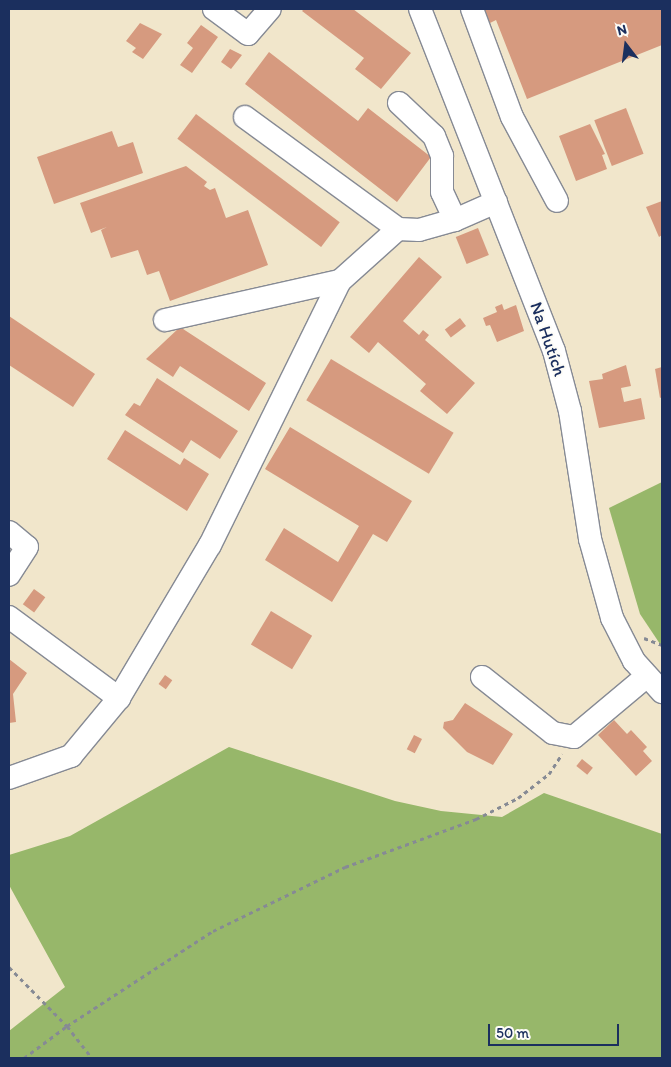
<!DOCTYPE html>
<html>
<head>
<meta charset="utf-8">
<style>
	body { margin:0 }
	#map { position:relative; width:671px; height:1067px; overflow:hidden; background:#f1e6cb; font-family:Itim,sans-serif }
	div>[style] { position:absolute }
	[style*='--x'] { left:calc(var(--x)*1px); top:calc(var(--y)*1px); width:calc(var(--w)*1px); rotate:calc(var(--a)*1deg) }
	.forest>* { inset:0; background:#97b76a }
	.building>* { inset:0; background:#d69a7f; transform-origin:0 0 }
	.path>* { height:3px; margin-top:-1.5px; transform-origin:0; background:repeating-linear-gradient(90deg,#868a94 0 4px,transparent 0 8px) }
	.roads { filter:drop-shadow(1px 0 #868a94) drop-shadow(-1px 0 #868a94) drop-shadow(0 1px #868a94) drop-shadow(0 -1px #868a94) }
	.minor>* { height:22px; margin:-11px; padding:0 11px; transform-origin:11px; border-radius:11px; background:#fff }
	span { translate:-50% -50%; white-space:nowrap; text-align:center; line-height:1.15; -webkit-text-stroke:4px #fdfcf7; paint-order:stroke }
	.street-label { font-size:18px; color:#1b2f5e }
	.frame { position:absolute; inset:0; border:10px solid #1b2f5e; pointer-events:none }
	.north { position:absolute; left:601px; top:20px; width:50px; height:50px; -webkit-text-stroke:4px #fdfcf7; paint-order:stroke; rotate:345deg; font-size:14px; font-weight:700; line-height:20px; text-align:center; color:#1b2f5e }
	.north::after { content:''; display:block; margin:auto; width:18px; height:22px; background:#1b2f5e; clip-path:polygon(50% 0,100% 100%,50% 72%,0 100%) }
	.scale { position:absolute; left:488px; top:1024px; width:131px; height:22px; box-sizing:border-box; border:2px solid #1b2f5e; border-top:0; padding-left:6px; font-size:15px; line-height:18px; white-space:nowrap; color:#1b2f5e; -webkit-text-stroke:4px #fdfcf7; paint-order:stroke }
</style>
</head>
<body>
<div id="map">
	<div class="forest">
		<i style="clip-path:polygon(662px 482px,662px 647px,640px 614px,609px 508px)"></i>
		<i style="clip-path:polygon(229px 747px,395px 801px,441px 811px,502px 817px,544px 793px,662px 834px,662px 1058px,9px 1058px,9px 1031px,65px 987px,9px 885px,9px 855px,70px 836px)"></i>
	</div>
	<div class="building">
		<i style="clip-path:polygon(304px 9px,353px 9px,411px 53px,381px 89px,355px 69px,364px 58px,302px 11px)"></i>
		<i style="clip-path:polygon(484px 9px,662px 9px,662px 45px,527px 99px,496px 20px,490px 23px)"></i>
		<i style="clip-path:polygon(140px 23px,162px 34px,143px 59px,132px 52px,136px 48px,126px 41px)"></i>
		<i style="clip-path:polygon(201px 25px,218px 37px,192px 73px,180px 65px,193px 48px,187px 43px)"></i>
		<i style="clip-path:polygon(230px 49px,242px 55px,231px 69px,221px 62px)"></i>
		<i style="clip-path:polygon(269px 52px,358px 121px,368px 108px,431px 157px,397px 202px,245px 84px)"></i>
		<i style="left:626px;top:108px;width:49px;height:34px;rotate:69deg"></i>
		<i style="left:196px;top:114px;width:180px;height:31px;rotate:37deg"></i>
		<i style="clip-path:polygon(590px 124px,605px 154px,602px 155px,607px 169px,576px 181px,559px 136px)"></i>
		<i style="clip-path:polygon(112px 131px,118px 147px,133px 142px,143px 173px,54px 204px,37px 157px)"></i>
		<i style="clip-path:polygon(186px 166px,207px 182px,204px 186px,210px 190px,215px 188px,226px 218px,248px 210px,268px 265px,170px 301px,159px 271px,147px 275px,138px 250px,111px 258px,101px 230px,107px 227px,91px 233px,80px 203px)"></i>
		<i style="clip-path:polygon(662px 201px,662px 235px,659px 237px,646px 207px)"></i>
		<i style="left:478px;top:228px;width:29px;height:24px;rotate:68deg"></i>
		<i style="clip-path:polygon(419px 257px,442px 277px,403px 321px,419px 335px,423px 330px,429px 335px,425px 340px,475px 383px,447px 414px,420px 391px,426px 384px,378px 342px,369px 353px,350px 337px)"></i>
		<i style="clip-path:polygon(502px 304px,504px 310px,516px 305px,524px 331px,497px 342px,490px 325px,486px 326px,483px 318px,497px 312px,495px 307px)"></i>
		<i style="clip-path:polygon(9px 316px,95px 374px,73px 407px,9px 365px)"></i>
		<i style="left:460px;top:318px;width:10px;height:19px;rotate:53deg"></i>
		<i style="clip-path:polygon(180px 327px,266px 383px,249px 411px,180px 366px,173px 377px,146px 359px)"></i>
		<i style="left:331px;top:359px;width:143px;height:48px;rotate:31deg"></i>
		<i style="clip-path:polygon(626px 365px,631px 386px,621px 388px,624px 402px,641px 398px,645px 419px,599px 428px,589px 381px,603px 379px,602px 374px)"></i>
		<i style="clip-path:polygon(662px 367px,662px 397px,660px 398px,655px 369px)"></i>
		<i style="clip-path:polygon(157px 378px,238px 431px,220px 459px,191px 440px,183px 453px,125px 415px,134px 403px,140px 406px)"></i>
		<i style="clip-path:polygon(290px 427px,412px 501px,387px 542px,373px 534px,332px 602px,265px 560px,284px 528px,338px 562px,359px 526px,265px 469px)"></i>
		<i style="clip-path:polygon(125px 430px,180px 465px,184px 458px,209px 474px,187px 511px,107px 459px)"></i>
		<i style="left:34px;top:589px;width:14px;height:19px;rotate:36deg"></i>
		<i style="left:271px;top:611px;width:48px;height:39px;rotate:31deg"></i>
		<i style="clip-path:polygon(9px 659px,27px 673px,13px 694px,16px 722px,9px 723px)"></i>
		<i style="left:165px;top:675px;width:9px;height:11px;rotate:36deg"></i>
		<i style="clip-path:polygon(465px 703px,513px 734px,493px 765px,467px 752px,443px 728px,444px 722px,453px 720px)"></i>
		<i style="clip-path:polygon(614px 720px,627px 734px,631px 730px,647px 747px,643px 751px,652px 761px,636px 776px,598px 735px)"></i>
		<i style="left:414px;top:735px;width:9px;height:16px;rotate:27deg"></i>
		<i style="left:582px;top:759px;width:14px;height:9px;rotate:39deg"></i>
	</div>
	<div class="path">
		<i style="--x:644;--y:638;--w:19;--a:21"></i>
		<i style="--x:9;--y:967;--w:83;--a:45.5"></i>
		<i style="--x:67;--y:1026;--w:41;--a:52"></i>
		<i style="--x:24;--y:1058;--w:54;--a:-36.7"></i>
		<i style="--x:67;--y:1026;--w:174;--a:-33.1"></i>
		<i style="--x:213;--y:931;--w:147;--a:-25.9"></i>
		<i style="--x:345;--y:867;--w:140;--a:-20.1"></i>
		<i style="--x:476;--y:819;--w:47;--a:-26.6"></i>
		<i style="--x:518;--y:798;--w:39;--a:-38"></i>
		<i style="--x:549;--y:774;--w:24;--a:-57"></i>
	</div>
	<div class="roads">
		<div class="minor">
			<i style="--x:214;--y:9;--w:42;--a:36.3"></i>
			<i style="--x:248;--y:34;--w:33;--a:-49"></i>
			<i style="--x:420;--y:9;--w:367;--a:68.6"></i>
			<i style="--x:554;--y:351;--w:62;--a:75.1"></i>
			<i style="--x:570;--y:411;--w:130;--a:81.1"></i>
			<i style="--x:590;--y:539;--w:82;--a:74.4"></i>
			<i style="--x:612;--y:618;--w:48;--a:62.9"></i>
			<i style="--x:634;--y:661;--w:42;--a:47.9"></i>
			<i style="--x:472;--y:9;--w:115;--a:69.7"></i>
			<i style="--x:512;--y:117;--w:95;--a:61.8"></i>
			<i style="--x:399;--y:103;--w:48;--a:43.3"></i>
			<i style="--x:434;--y:136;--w:22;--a:68"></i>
			<i style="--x:442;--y:156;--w:36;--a:90"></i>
			<i style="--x:442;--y:192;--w:31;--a:65"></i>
			<i style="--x:245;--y:117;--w:190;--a:36.2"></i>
			<i style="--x:165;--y:320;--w:179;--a:-12.6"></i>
			<i style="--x:9;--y:532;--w:23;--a:40"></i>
			<i style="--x:27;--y:547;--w:33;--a:123"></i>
			<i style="--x:9;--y:617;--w:137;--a:36.4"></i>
			<i style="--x:482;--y:677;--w:90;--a:38.3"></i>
			<i style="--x:553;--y:733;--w:21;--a:11"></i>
			<i style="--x:574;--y:737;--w:95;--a:-39.9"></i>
			<i style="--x:9;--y:778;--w:66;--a:-19.5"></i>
			<i style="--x:71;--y:756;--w:75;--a:-50.4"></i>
			<i style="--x:119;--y:698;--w:178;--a:-59.3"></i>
			<i style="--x:210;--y:545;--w:294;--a:-63.8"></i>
			<i style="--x:340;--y:281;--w:78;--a:-41.9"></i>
			<i style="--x:398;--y:229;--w:21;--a:3"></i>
			<i style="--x:419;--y:230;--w:37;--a:-16"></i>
			<i style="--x:455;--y:220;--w:45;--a:-23.7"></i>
		</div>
	</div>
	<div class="street-label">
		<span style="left:548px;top:339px;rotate:71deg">Na Hutích</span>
	</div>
	<div class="frame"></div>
	<div class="north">N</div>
	<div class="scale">50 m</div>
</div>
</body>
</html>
